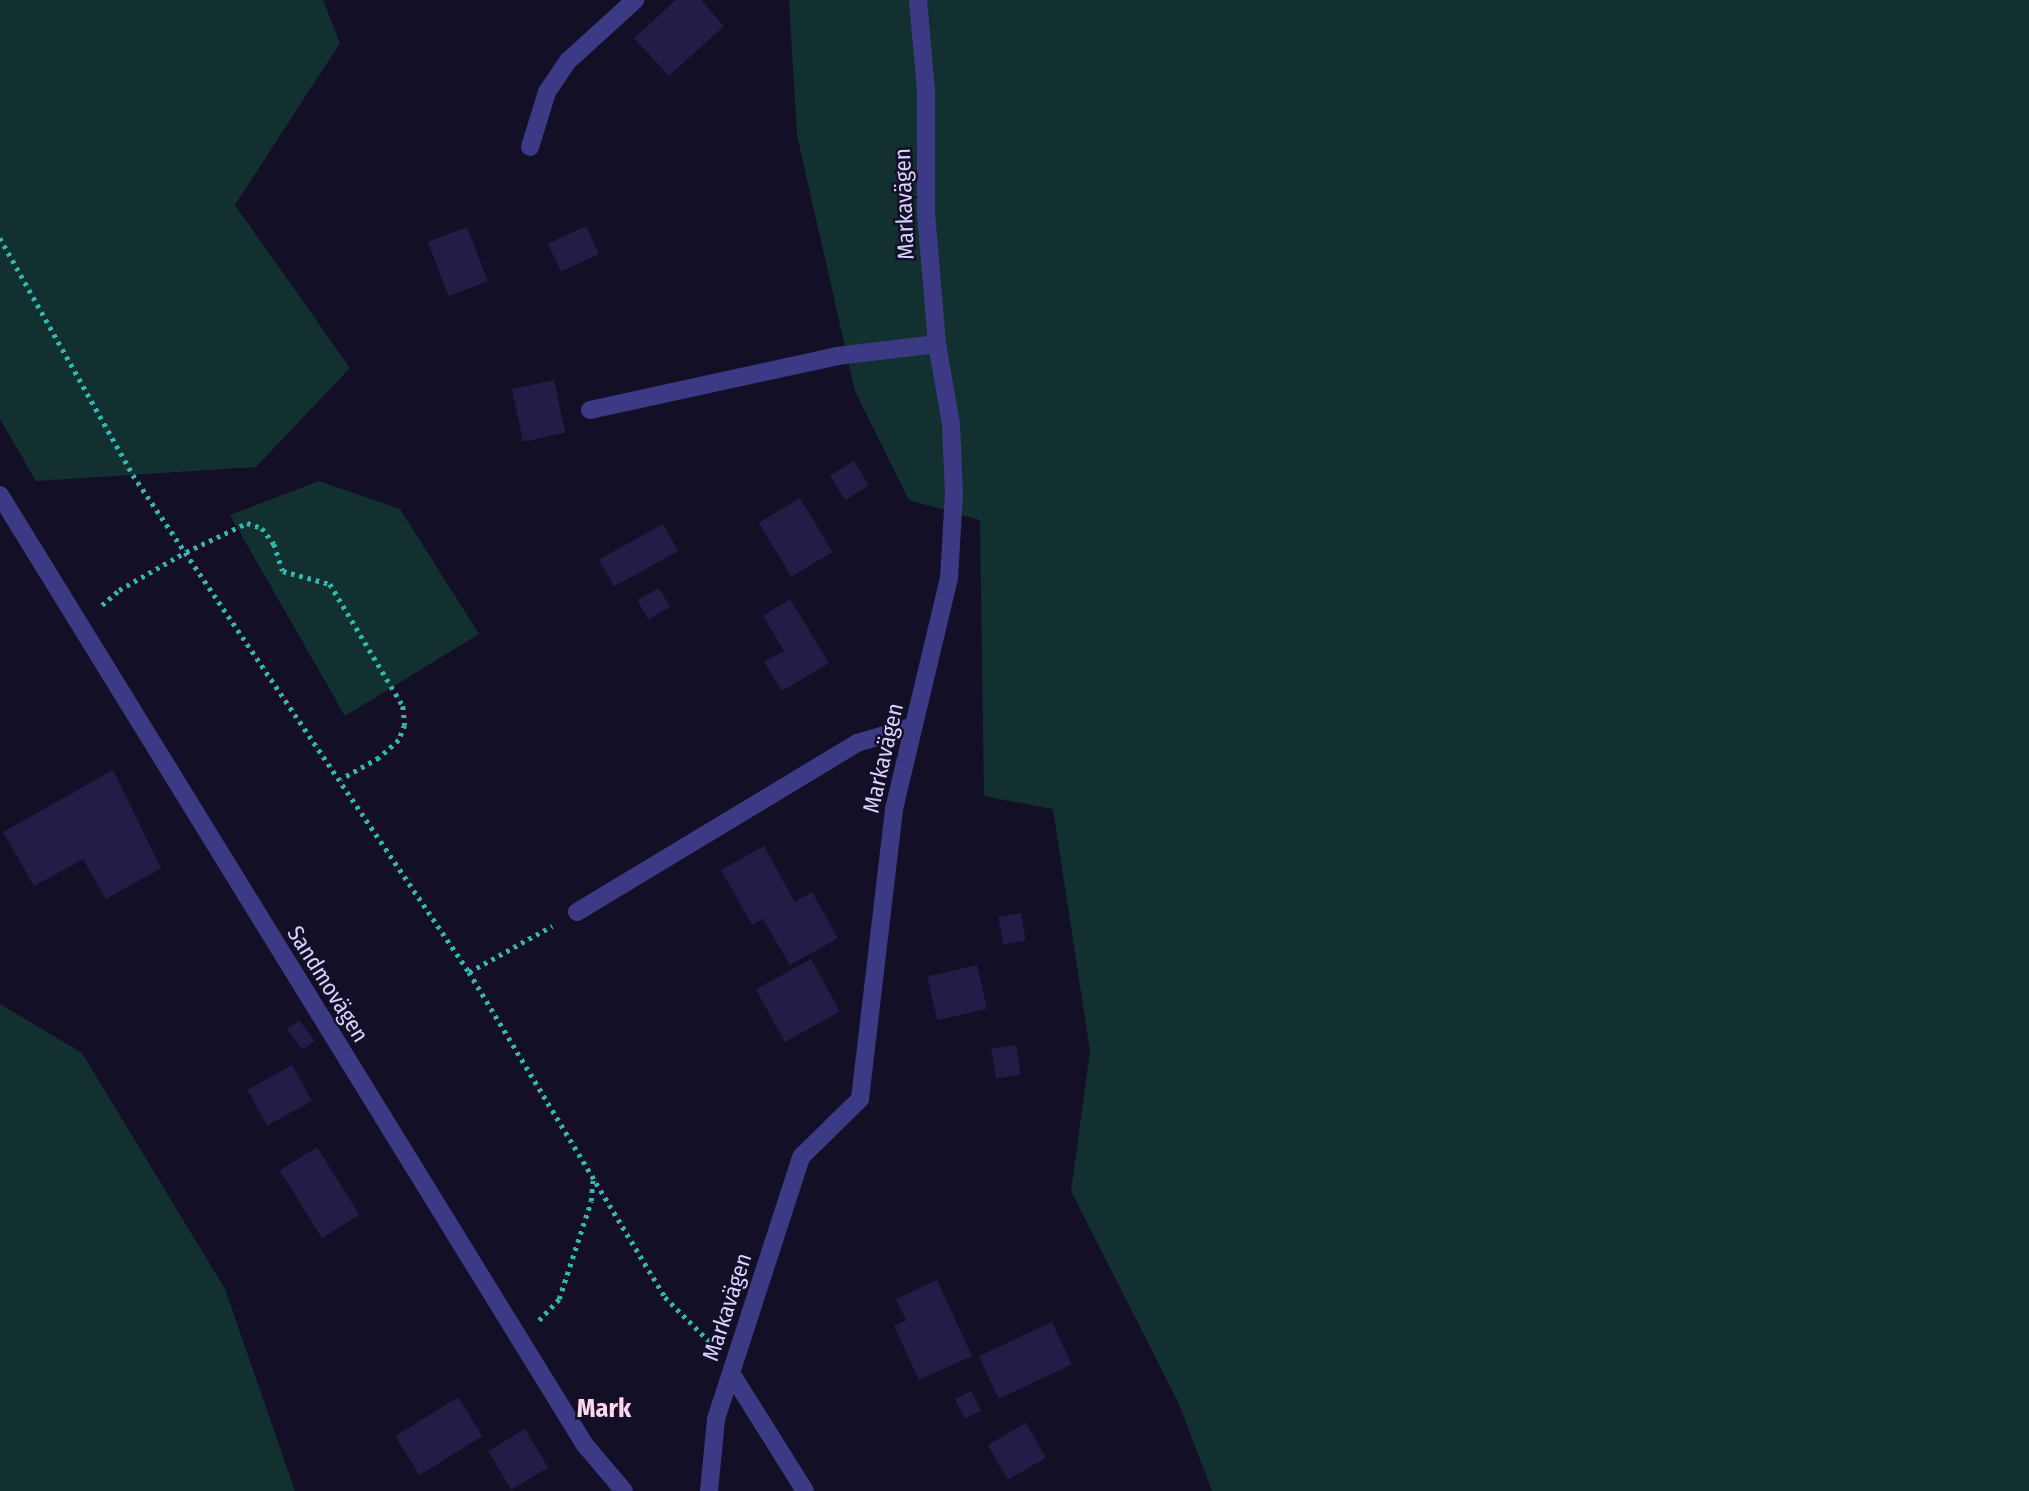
<!DOCTYPE html>
<html>
<head>
<meta charset="utf-8">
<style>
	body { margin:0 }
	#map { position:relative; width:2029px; height:1491px; overflow:hidden; background:#130f26; font-family:"Fira Sans Condensed",sans-serif }
	div>[style] { position:absolute }
	[style*='--x'] { left:calc(var(--x)*1px); top:calc(var(--y)*1px); width:calc(var(--w)*1px); rotate:calc(var(--a)*1deg) }
	.green>* { inset:0; background:#12302f }
	.building>* { inset:0; background:#241b47; transform-origin:0 0 }
	.path>* { height:4.5px; margin-top:-2.25px; transform-origin:0; background:repeating-linear-gradient(90deg,#2fb8b0 0 3.5px,transparent 0 8.5px) }
	.lane>* { height:18px; margin:-9px; padding:0 9px; transform-origin:9px; border-radius:9px; background:#3d3a85 }
	.street>* { height:18px; margin:-9px; padding:0 9px; transform-origin:9px; border-radius:9px; background:#3d3a85 }
	span { translate:-50% -50%; white-space:nowrap; text-align:center; line-height:1.15; -webkit-text-stroke:5px #130f26; paint-order:stroke }
	.street-label { font-size:23px; color:#d9d4ff }
	.quarter-label { font-size:26px; color:#ffd6f0; font-weight:700 }
</style>
</head>
<body>
<div id="map">
	<div class="green">
		<i style="clip-path:polygon(0 0,323px 0,340px 43px,235px 205px,350px 368px,256px 467px,36px 481px,0 419px)"></i>
		<i style="clip-path:polygon(789px 0,2029px 0,2029px 1491px,1212px 1491px,1179px 1404px,1071px 1191px,1090px 1051px,1053px 809px,984px 796px,980px 520px,909px 500px,855px 391px,797px 135px)"></i>
		<i style="clip-path:polygon(319px 481px,400px 509px,479px 634px,345px 716px,230px 515px)"></i>
		<i style="clip-path:polygon(0 1004px,82px 1053px,225px 1289px,295px 1491px,0 1491px)"></i>
	</div>
	<div class="building">
		<i style="clip-path:polygon(676px 0,701px 0,724px 26px,669px 76px,634px 38px)"></i>
		<i style="left:586px;top:226px;width:31px;height:42px;rotate:65deg"></i>
		<i style="left:467px;top:227px;width:58px;height:42px;rotate:69deg"></i>
		<i style="left:554px;top:380px;width:54px;height:43px;rotate:78deg"></i>
		<i style="left:854px;top:461px;width:29px;height:28px;rotate:59deg"></i>
		<i style="left:800px;top:498px;width:63px;height:48px;rotate:59deg"></i>
		<i style="left:663px;top:524px;width:31px;height:73px;rotate:61deg"></i>
		<i style="left:659px;top:588px;width:22px;height:25px;rotate:60deg"></i>
		<i style="clip-path:polygon(790px 599px,829px 663px,782px 691px,764px 662px,784px 651px,763px 616px)"></i>
		<i style="clip-path:polygon(113px 770px,161px 868px,106px 899px,83px 859px,34px 886px,3px 832px)"></i>
		<i style="clip-path:polygon(764px 846px,795px 902px,812px 892px,838px 938px,790px 965px,763px 919px,752px 925px,721px 870px)"></i>
		<i style="left:1021px;top:913px;width:28px;height:23px;rotate:80deg"></i>
		<i style="left:811px;top:959px;width:60px;height:63px;rotate:61deg"></i>
		<i style="left:977px;top:965px;width:45px;height:51px;rotate:77deg"></i>
		<i style="left:299px;top:1020px;width:26px;height:15px;rotate:53deg"></i>
		<i style="left:1016px;top:1045px;width:30px;height:25px;rotate:81deg"></i>
		<i style="left:292px;top:1065px;width:41px;height:51px;rotate:61deg"></i>
		<i style="left:317px;top:1147px;width:80px;height:44px;rotate:58deg"></i>
		<i style="clip-path:polygon(937px 1280px,972px 1356px,919px 1380px,894px 1326px,906px 1320px,896px 1299px)"></i>
		<i style="left:1052px;top:1322px;width:47px;height:81px;rotate:65deg"></i>
		<i style="left:971px;top:1391px;width:22px;height:18px;rotate:63deg"></i>
		<i style="left:458px;top:1397px;width:46px;height:74px;rotate:58deg"></i>
		<i style="left:1026px;top:1423px;width:40px;height:44px;rotate:60deg"></i>
		<i style="left:525px;top:1429px;width:45px;height:43px;rotate:59deg"></i>
	</div>
	<div class="path">
		<i style="--x:0;--y:238;--w:272;--a:60.7"></i>
		<i style="--x:133;--y:475;--w:600;--a:55.94"></i>
		<i style="--x:469;--y:972;--w:380;--a:58.9"></i>
		<i style="--x:665;--y:1297;--w:64;--a:45"></i>
		<i style="--x:102;--y:605;--w:23;--a:-41"></i>
		<i style="--x:119;--y:590;--w:77;--a:-29.6"></i>
		<i style="--x:186;--y:552;--w:68;--a:-25.4"></i>
		<i style="--x:247;--y:523;--w:16;--a:18"></i>
		<i style="--x:262;--y:528;--w:20;--a:53"></i>
		<i style="--x:274;--y:544;--w:28;--a:72"></i>
		<i style="--x:283;--y:571;--w:49;--a:15.5"></i>
		<i style="--x:330;--y:584;--w:142;--a:59.1"></i>
		<i style="--x:403;--y:706;--w:19;--a:84"></i>
		<i style="--x:405;--y:725;--w:16;--a:112"></i>
		<i style="--x:399;--y:740;--w:27;--a:138"></i>
		<i style="--x:379;--y:758;--w:43;--a:150.4"></i>
		<i style="--x:469;--y:972;--w:95;--a:-29"></i>
		<i style="--x:539;--y:1320;--w:29;--a:-46"></i>
		<i style="--x:559;--y:1299;--w:103;--a:-71.9"></i>
		<i style="--x:591;--y:1201;--w:23;--a:-85"></i>
	</div>
	<div class="lane">
		<i style="--x:530;--y:147;--w:58;--a:-72.8"></i>
		<i style="--x:547;--y:92;--w:37;--a:-56"></i>
		<i style="--x:568;--y:61;--w:91;--a:-42.3"></i>
		<i style="--x:590;--y:410;--w:253;--a:-12.3"></i>
		<i style="--x:837;--y:356;--w:101;--a:-6.8"></i>
		<i style="--x:577;--y:912;--w:327;--a:-31.1"></i>
		<i style="--x:857;--y:743;--w:59;--a:-16.6"></i>
		<i style="--x:731;--y:1373;--w:139;--a:57.9"></i>
	</div>
	<div class="street">
		<i style="--x:0;--y:495;--w:1116;--a:58.38"></i>
		<i style="--x:585;--y:1445;--w:60;--a:49.7"></i>
		<i style="--x:709;--y:1491;--w:72;--a:-84.4"></i>
		<i style="--x:716;--y:1419;--w:275;--a:-72"></i>
		<i style="--x:801;--y:1157;--w:83;--a:-44.5"></i>
		<i style="--x:860;--y:1099;--w:292;--a:-83.3"></i>
		<i style="--x:894;--y:809;--w:237;--a:-76.6"></i>
		<i style="--x:949;--y:578;--w:83;--a:-86.6"></i>
		<i style="--x:954;--y:495;--w:71;--a:-92.4"></i>
		<i style="--x:951;--y:424;--w:81;--a:-99.9"></i>
		<i style="--x:937;--y:344;--w:132;--a:-94.8"></i>
		<i style="--x:926;--y:212;--w:122;--a:-90"></i>
		<i style="--x:926;--y:90;--w:90;--a:-95.1"></i>
	</div>
	<div class="street-label">
		<span style="left:904px;top:204px;rotate:-92deg">Markavägen</span>
		<span style="left:883px;top:758px;rotate:-77deg">Markavägen</span>
		<span style="left:328px;top:984px;rotate:58deg">Sandmovägen</span>
		<span style="left:727px;top:1307px;rotate:-72deg">Markavägen</span>
	</div>
	<div class="quarter-label">
		<span style="left:604px;top:1409px">Mark</span>
	</div>
</div>
</body>
</html>
